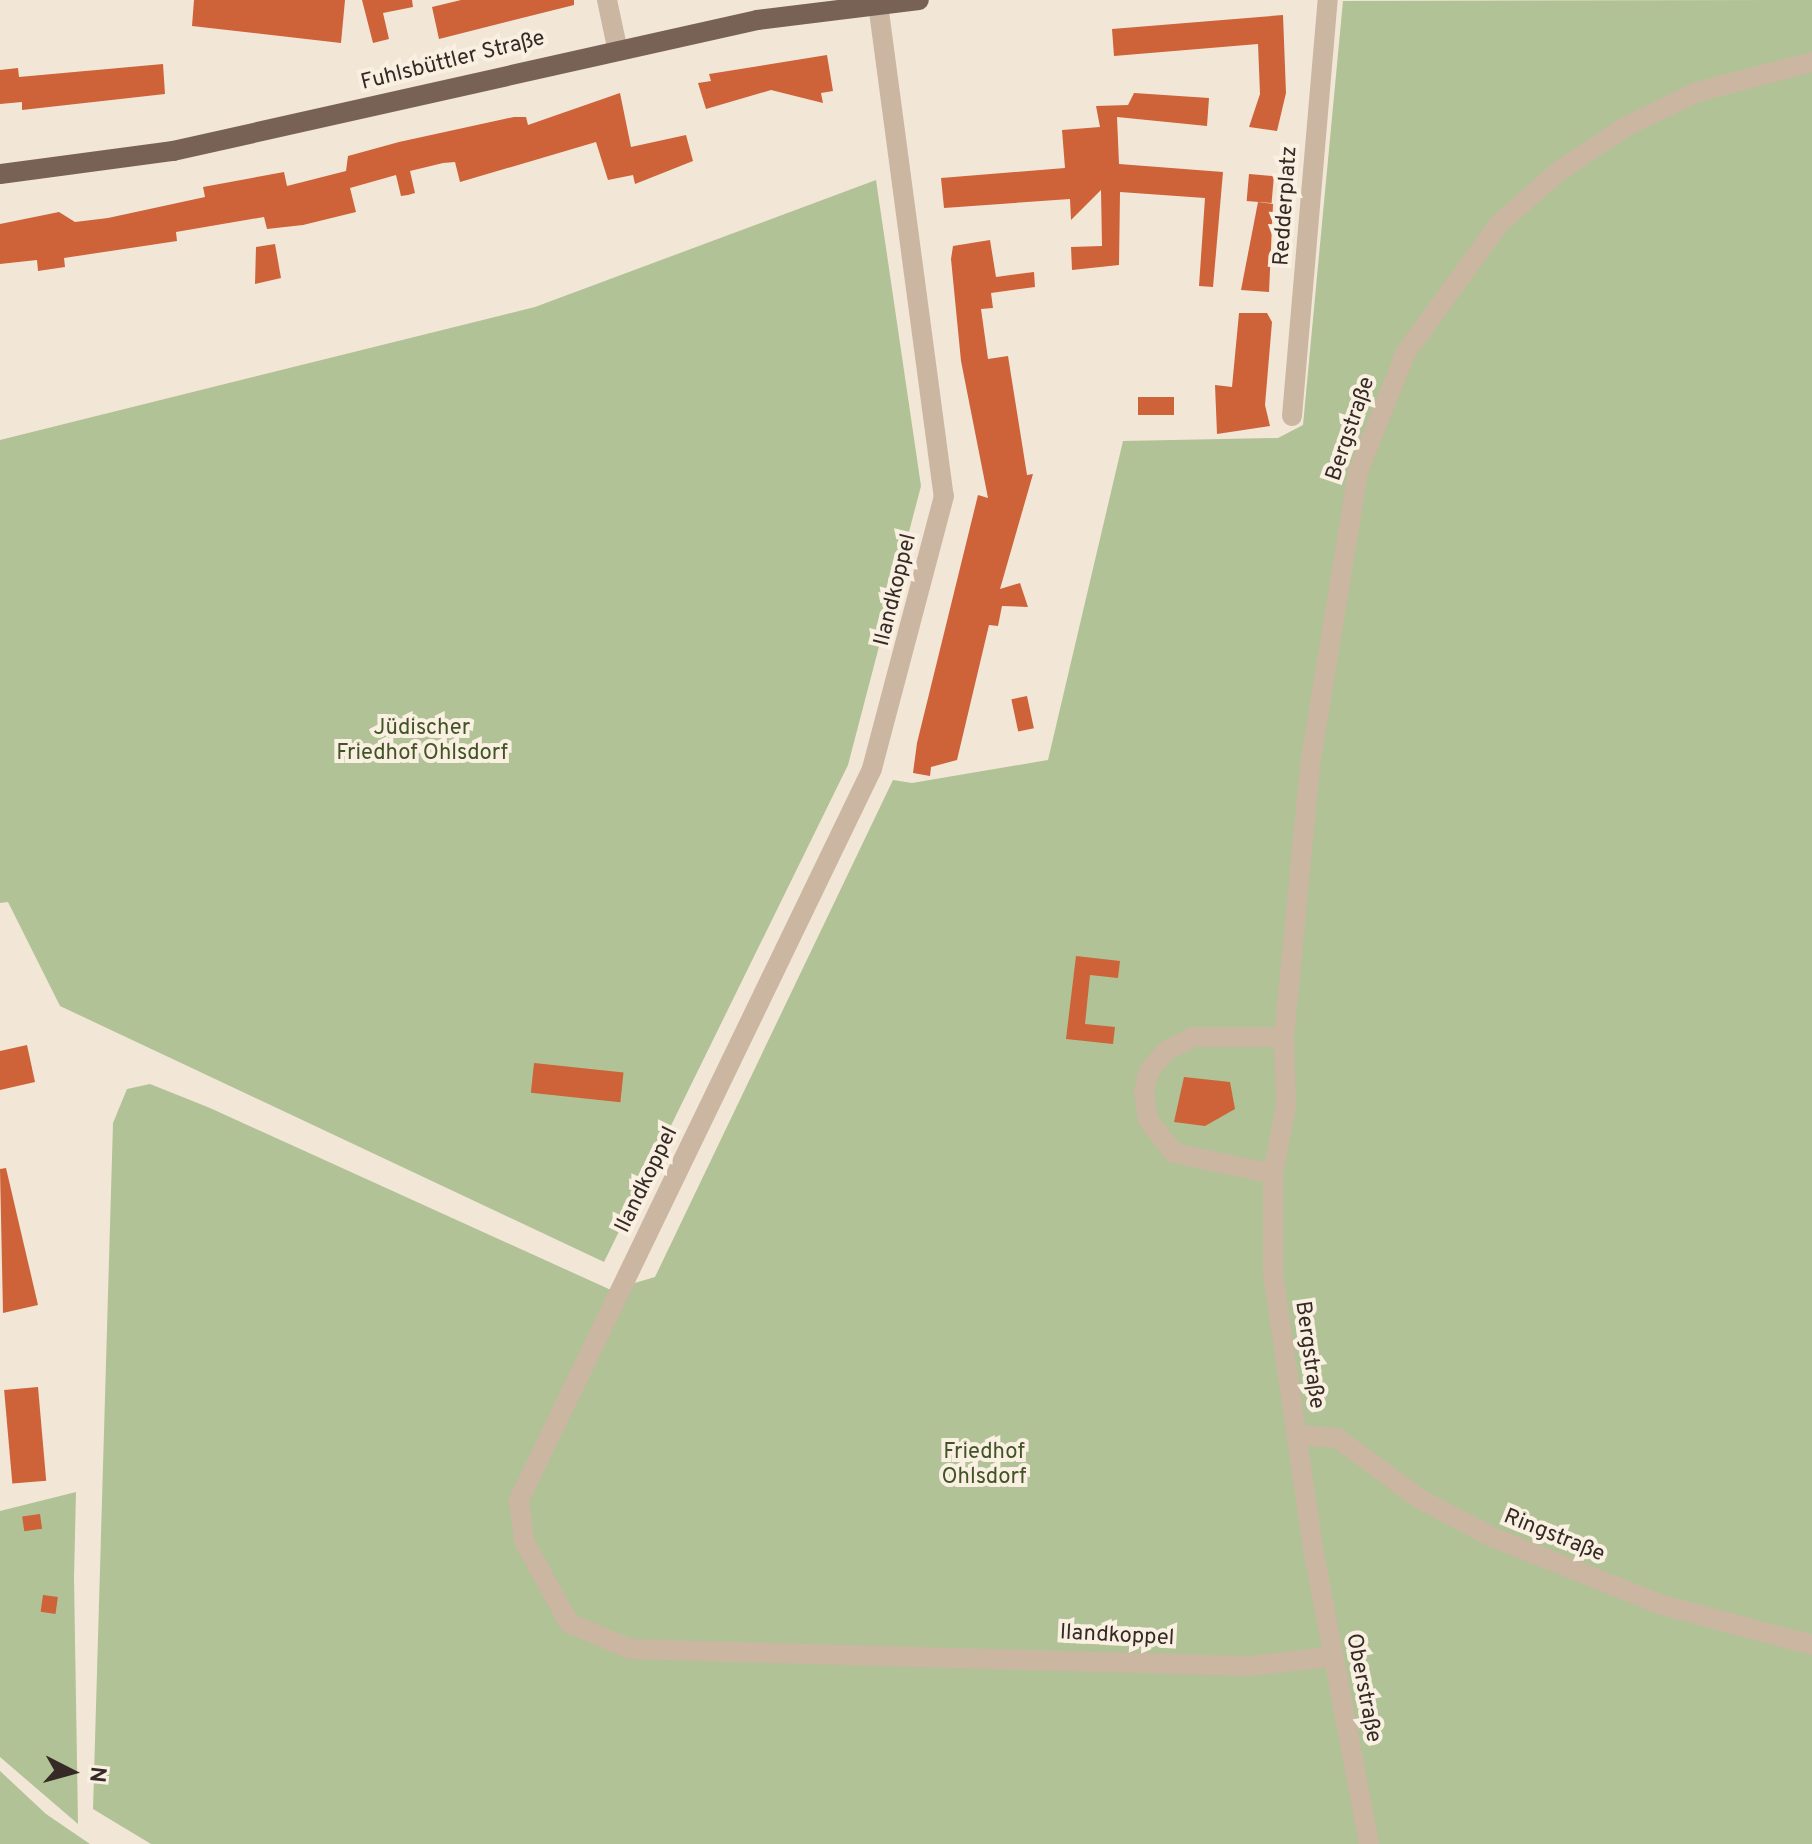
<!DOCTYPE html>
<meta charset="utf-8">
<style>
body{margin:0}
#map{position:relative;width:1812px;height:1844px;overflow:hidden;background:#f2e6d6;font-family:Overpass,sans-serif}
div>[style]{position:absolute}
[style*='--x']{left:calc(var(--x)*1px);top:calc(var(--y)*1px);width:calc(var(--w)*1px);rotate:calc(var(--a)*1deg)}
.green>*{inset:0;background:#b1c296}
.building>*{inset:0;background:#ce6239;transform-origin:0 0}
.minor>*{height:20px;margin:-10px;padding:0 10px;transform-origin:10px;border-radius:10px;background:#cbb6a2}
.major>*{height:20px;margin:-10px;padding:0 10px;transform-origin:10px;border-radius:10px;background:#786255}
span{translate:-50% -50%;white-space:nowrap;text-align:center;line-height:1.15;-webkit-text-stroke:8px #faf0e2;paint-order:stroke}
.street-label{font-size:22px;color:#352a25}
.park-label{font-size:22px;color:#425427}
.north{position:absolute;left:32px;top:1732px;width:80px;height:80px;-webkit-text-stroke:6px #faf0e2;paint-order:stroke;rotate:96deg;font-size:22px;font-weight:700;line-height:32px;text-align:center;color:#352a25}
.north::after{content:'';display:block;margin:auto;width:28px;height:36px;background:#352a25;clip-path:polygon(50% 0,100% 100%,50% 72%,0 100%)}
</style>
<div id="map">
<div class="green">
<div style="clip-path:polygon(1812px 0,1812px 1844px,151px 1844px,93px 1809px,113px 1123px,127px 1089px,150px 1084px,210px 1108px,611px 1290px,655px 1277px,893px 780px,912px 783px,1048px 760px,1123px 441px,1278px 438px,1303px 425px,1343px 1px)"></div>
<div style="clip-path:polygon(876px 180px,921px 486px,848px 765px,604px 1262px,60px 1006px,8px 902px,0 903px,0 440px,535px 307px)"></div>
<div style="clip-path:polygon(76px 1492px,74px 1578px,78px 1824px,0 1757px,0 1511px)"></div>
<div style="clip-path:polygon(0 1771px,46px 1814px,90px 1844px,0 1844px)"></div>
</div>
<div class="building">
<div style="clip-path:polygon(194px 0,345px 0,341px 43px,192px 26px)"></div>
<div style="clip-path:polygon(362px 0,412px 0,413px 7px,383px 13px,389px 39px,373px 43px)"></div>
<div style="clip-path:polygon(461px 0,574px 0,574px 5px,439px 39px,432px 7px)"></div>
<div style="clip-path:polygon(1283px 15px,1286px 93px,1277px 131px,1249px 127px,1260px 94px,1258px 44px,1114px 56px,1112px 29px)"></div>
<div style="clip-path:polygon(827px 55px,833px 91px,821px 93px,823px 103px,771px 90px,706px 109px,698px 83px,711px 81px,709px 74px)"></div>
<div style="clip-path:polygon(163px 64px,165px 94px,22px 110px,22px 102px,0 104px,0 70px,18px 68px,19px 77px)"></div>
<div style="clip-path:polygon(620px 93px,631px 147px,686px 135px,693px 161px,635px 184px,633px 175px,608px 180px,596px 142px,460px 182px,455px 162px,443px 163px,410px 171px,415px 193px,408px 195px,401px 196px,396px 175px,350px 188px,356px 212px,303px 225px,267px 229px,264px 217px,176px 232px,177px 241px,64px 258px,65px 267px,38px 271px,37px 260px,0 264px,0 224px,59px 212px,75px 222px,108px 218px,205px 197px,203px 187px,284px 172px,287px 186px,346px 171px,348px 156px,399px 142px,514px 117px,526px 117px,528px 125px)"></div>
<div style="clip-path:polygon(1134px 93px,1209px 98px,1207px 126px,1117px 117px,1119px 164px,1223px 172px,1213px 287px,1199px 286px,1205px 198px,1120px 192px,1119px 265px,1072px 270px,1071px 247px,1102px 246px,1101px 190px,1071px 220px,1070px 199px,944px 208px,941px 178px,1065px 168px,1062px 130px,1100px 127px,1096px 106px,1128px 105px)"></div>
<div style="left:1249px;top:174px;width:25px;height:27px;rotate:5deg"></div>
<div style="clip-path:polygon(1258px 202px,1273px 204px,1269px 292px,1241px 290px)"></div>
<div style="clip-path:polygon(990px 240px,996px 277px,1034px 272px,1035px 287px,991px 293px,993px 308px,981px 309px,988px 359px,1008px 356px,1027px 475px,1033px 474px,1000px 589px,1020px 583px,1028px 607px,1002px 606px,998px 626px,989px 625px,957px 760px,931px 767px,930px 776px,913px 773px,917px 743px,978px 495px,988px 498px,961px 361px,951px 259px,953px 246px)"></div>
<div style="clip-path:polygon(275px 244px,281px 278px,255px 284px,256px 247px)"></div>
<div style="clip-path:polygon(1239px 313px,1267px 313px,1272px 322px,1265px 405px,1270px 426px,1217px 434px,1215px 385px,1232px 387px)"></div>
<div style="left:1174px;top:397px;width:18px;height:36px;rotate:90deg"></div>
<div style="left:1027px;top:696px;width:33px;height:16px;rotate:78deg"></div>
<div style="clip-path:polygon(1076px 956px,1120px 961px,1118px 978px,1090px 975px,1085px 1024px,1115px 1027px,1113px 1044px,1066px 1039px)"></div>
<div style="clip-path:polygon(27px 1045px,35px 1082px,0 1090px,0 1051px)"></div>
<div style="left:534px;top:1063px;width:90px;height:30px;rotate:6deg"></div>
<div style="clip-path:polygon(1184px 1077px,1230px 1082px,1235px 1109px,1205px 1126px,1174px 1122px)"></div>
<div style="clip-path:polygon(6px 1168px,38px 1305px,3px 1313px,0 1169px)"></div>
<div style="left:38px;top:1387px;width:94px;height:34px;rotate:85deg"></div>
<div style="left:40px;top:1514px;width:15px;height:18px;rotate:82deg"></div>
<div style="left:43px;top:1595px;width:15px;height:17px;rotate:8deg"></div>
</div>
<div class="minor">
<div style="--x:607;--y:0;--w:48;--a:78"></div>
<div style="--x:878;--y:4;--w:496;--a:82.4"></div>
<div style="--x:944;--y:496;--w:282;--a:104.8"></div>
<div style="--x:872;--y:769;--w:812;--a:115.78"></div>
<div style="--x:519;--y:1500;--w:41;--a:83"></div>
<div style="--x:524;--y:1541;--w:94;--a:61.2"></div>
<div style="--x:569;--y:1623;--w:66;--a:23.1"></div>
<div style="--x:630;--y:1649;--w:618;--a:1.58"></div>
<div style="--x:1248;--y:1666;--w:83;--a:-6.2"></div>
<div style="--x:1292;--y:416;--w:418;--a:-85.1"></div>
<div style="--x:1273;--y:1174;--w:101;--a:-168"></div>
<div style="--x:1174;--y:1153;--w:42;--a:-128.2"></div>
<div style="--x:1148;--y:1120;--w:28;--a:-98"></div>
<div style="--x:1144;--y:1092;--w:22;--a:-77"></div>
<div style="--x:1149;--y:1071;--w:26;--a:-50"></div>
<div style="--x:1166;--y:1051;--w:30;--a:-27"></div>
<div style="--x:1193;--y:1037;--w:91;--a:0"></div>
<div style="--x:1297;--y:1435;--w:40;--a:4.3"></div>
<div style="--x:1337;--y:1438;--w:103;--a:36.3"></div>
<div style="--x:1420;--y:1499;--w:81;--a:27.8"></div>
<div style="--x:1492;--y:1537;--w:183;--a:21.8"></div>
<div style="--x:1662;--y:1605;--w:155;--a:14.9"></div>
<div style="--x:1369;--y:1844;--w:308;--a:-100.7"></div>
<div style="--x:1312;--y:1541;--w:271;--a:-98.3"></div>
<div style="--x:1273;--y:1273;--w:99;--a:-90"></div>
<div style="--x:1273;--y:1174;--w:69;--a:-79.2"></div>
<div style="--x:1286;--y:1106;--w:69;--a:-91.7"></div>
<div style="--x:1284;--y:1037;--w:273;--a:-84.5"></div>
<div style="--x:1310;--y:765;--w:297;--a:-80.7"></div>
<div style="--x:1358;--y:472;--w:129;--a:-68.2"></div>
<div style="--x:1406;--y:352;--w:158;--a:-54"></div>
<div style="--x:1499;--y:224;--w:80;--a:-41.5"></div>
<div style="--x:1559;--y:171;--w:79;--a:-33.7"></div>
<div style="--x:1625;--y:127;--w:80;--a:-25.9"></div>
<div style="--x:1697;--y:92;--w:119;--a:-14.6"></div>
</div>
<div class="major">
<div style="--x:0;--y:174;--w:175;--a:-7.6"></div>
<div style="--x:173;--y:151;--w:599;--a:-12.64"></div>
<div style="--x:757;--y:20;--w:163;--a:-7"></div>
</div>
<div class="street-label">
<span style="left:453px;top:61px;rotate:-14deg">Fuhlsbüttler Straße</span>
<span style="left:1286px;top:206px;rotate:-86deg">Redderplatz</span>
<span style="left:1351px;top:429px;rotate:-71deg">Bergstraße</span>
<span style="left:896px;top:590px;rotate:-76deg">Ilandkoppel</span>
<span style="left:647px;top:1180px;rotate:-64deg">Ilandkoppel</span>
<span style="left:1309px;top:1355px;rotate:82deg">Bergstraße</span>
<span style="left:1554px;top:1536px;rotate:22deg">Ringstraße</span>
<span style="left:1117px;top:1636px;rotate:3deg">Ilandkoppel</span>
<span style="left:1363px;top:1688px;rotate:79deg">Oberstraße</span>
</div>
<div class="park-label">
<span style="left:422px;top:741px">Jüdischer<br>Friedhof Ohlsdorf</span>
<span style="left:984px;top:1465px">Friedhof<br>Ohlsdorf</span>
</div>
<div class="north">N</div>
</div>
